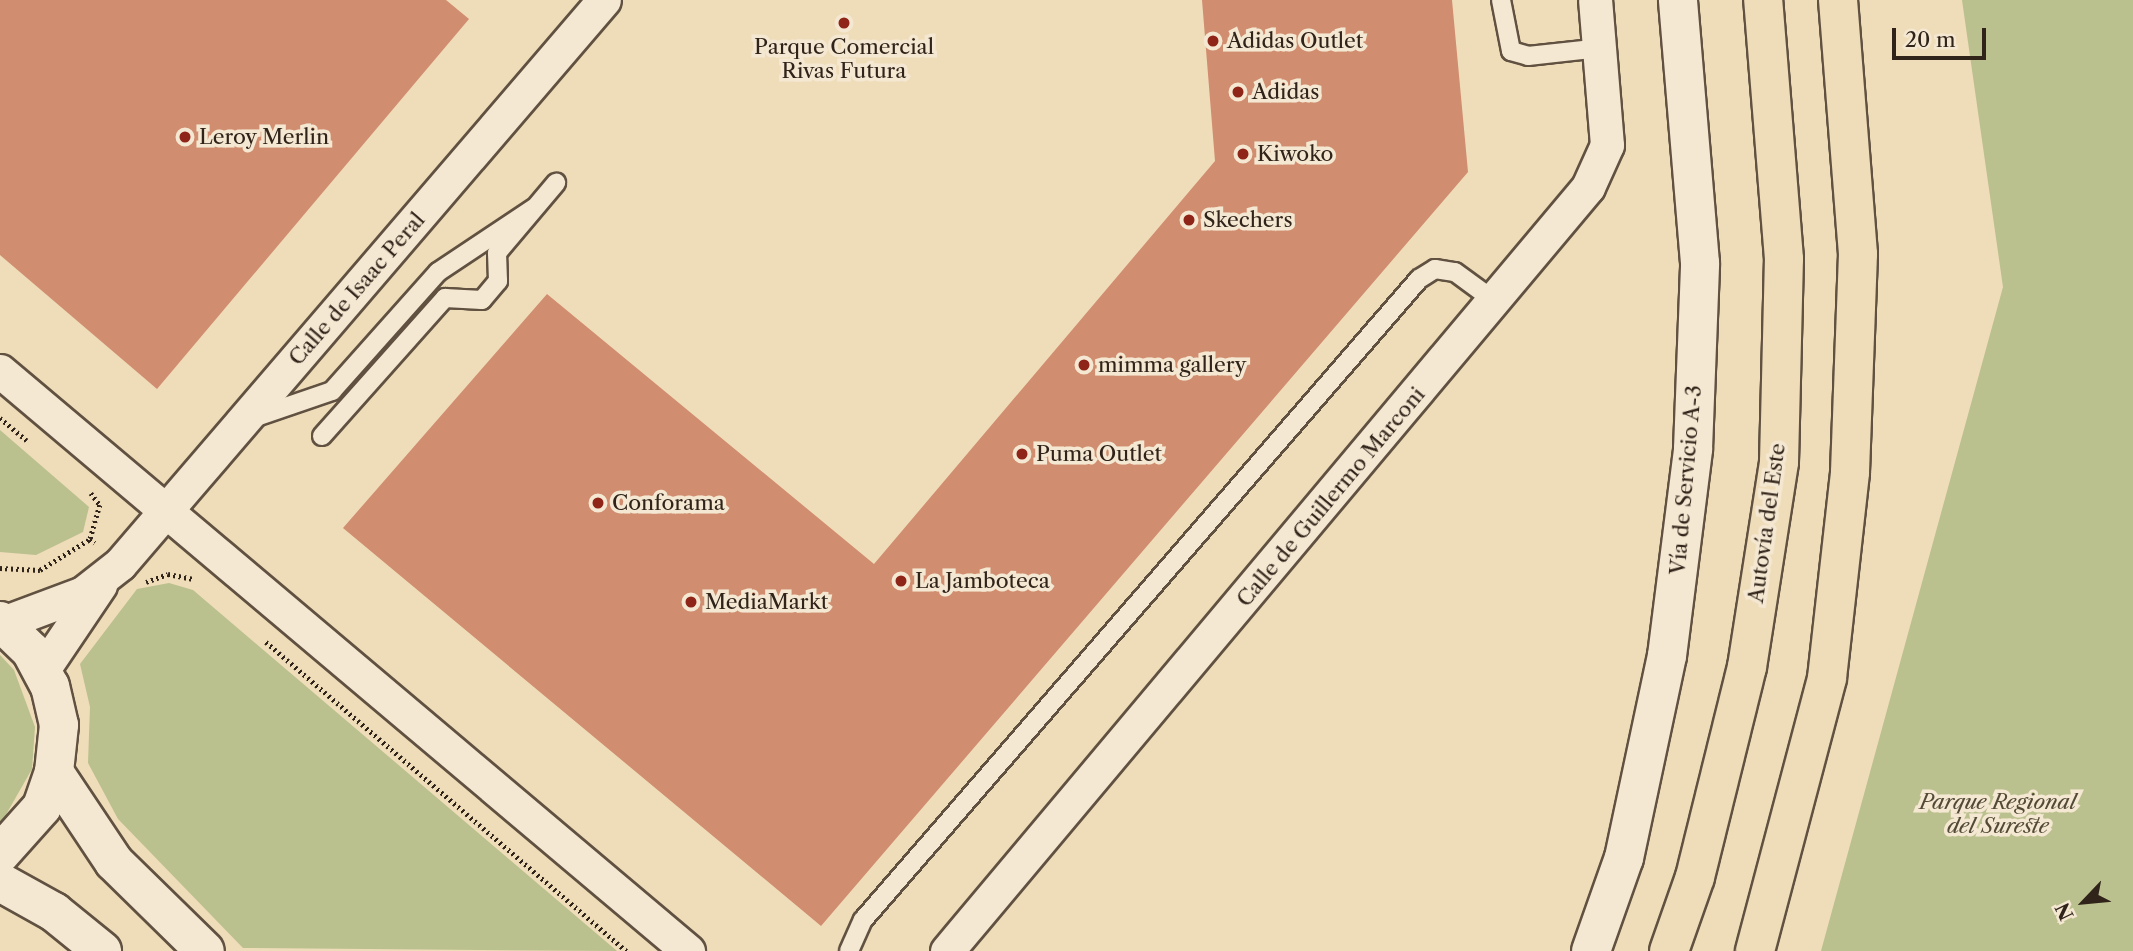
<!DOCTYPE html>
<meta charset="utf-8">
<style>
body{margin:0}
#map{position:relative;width:2133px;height:951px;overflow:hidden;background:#efdcb9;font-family:"Libre Caslon Text",serif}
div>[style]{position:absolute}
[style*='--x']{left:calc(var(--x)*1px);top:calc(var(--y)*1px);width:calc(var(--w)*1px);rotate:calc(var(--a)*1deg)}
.green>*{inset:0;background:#bac08e}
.building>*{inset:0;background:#d08d6f}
.path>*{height:4.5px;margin-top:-2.25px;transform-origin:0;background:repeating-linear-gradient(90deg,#302319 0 2px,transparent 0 5.5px)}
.roads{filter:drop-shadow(2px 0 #605141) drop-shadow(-2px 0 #605141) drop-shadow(0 2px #605141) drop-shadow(0 -2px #605141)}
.lane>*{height:18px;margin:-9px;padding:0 9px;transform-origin:9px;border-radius:9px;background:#f5e8d2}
.street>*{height:33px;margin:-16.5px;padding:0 16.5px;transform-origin:16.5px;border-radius:16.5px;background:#f5e8d2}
.secondary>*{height:38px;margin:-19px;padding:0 19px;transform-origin:19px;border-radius:19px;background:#f5e8d2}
.highway>*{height:38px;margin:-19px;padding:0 19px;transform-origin:19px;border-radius:19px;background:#efdcb9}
.dots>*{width:19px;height:19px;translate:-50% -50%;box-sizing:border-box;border:4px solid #f5e8d2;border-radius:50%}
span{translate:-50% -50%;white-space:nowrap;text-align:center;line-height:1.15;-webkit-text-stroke:7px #f5e8d2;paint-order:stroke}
.poi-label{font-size:21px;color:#302319}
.left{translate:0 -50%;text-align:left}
.street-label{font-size:21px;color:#302319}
.park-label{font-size:21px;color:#524a36;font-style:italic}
.north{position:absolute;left:2049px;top:867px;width:70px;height:70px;-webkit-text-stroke:5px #f5e8d2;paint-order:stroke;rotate:244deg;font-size:19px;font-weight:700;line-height:28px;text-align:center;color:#302319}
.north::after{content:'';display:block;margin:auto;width:24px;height:32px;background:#302319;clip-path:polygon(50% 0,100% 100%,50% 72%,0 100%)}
.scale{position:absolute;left:1892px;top:28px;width:94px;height:32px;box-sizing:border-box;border:4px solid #302319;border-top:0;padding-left:9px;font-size:21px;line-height:24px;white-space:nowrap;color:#302319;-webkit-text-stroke:5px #f5e8d2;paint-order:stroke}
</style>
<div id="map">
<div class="green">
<div style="clip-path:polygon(1962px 0,2133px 0,2133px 951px,1821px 951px,2003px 287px)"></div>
<div style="clip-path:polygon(0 430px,89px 507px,83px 532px,36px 555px,0 552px)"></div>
<div style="clip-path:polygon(169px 583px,193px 590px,617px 951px,243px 948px,118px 819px,88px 763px,90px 707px,80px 664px,137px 589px)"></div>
<div style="clip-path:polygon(0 655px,14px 670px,35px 727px,32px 769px,0 825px)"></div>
</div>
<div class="building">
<div style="clip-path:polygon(0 0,446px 0,469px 19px,157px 389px,0 255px)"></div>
<div style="clip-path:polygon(1202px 0,1452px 0,1468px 172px,821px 926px,343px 528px,547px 294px,874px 564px,1215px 161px)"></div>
</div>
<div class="path">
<div style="--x:0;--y:418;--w:35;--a:40"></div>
<div style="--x:91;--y:493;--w:15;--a:53"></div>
<div style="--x:100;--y:505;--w:35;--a:106"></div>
<div style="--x:90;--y:539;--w:6;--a:39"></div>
<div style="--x:0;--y:568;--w:40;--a:2.9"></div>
<div style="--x:40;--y:570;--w:59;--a:-31.8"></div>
<div style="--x:146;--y:582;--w:23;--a:-20"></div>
<div style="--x:168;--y:574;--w:26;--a:11"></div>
<div style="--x:266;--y:642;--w:475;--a:40.6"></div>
</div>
<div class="roads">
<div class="lane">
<div style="--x:1501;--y:0;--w:52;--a:78.9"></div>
<div style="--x:1511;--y:51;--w:18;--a:16"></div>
<div style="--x:1528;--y:56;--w:72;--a:-6.3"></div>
<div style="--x:250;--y:419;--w:87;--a:-18.9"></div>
<div style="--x:332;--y:391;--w:159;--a:-48.3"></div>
<div style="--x:438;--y:272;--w:115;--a:-33.7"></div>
<div style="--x:322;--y:436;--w:185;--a:-48.3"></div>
<div style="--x:445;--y:298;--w:37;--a:3"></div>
<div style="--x:482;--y:300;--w:25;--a:-50"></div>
<div style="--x:498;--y:281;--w:28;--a:-92"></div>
<div style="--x:497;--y:253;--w:92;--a:-49.9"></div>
<div style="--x:849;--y:951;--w:34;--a:-66"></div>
<div style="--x:863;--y:920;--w:849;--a:-49.06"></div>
<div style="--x:1419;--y:279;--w:19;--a:-32"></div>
<div style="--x:1435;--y:269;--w:20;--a:9"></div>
<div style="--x:1455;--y:272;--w:51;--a:36.2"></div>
</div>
<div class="street">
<div style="--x:0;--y:371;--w:900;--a:40.13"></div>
<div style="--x:3;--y:623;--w:85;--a:-20.6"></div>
<div style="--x:83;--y:593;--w:47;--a:-38.1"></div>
<div style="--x:120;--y:564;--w:743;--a:-49.37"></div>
<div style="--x:42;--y:671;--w:104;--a:-56"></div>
<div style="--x:947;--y:951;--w:997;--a:-50"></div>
<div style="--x:1588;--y:187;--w:46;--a:-65.7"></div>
<div style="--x:1607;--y:145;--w:145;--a:-94.7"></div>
</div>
<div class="secondary">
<div style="--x:0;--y:621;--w:43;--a:44.1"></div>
<div style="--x:31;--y:651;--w:40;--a:62"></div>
<div style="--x:50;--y:686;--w:40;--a:77"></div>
<div style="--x:59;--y:725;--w:47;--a:96.1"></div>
<div style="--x:54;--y:772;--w:37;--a:109"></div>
<div style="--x:42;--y:807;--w:63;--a:131.8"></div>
<div style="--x:54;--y:772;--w:108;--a:56.3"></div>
<div style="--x:114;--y:862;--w:127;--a:44.4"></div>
<div style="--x:0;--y:882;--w:62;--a:29.1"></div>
<div style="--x:54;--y:912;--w:62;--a:39.1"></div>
<div style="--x:1591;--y:951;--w:99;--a:-70.5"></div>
<div style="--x:1624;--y:858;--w:207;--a:-78"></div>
<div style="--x:1667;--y:656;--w:209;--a:-82.8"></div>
<div style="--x:1693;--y:449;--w:186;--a:-87.8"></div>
<div style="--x:1700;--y:263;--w:264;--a:-94.8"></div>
</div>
<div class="highway">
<div style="--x:1669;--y:951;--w:78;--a:-70.6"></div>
<div style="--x:1695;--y:877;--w:216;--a:-76.1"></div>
<div style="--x:1747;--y:667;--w:207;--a:-81.1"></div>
<div style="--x:1779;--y:462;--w:203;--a:-88.6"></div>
<div style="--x:1784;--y:259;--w:260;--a:-94.6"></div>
<div style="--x:1755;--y:951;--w:282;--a:-75.2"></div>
<div style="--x:1827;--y:678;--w:207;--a:-83.6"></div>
<div style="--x:1850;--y:472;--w:218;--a:-87.9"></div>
<div style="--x:1858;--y:254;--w:255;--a:-94.5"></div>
</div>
</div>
<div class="dots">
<div style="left:844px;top:23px;background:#8f2418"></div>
<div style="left:1213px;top:41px;background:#8f2418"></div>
<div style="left:1238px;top:92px;background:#8f2418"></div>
<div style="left:185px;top:137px;background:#8f2418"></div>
<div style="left:1243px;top:154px;background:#8f2418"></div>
<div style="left:1189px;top:220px;background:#8f2418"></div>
<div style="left:1084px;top:365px;background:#8f2418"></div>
<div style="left:1022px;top:454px;background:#8f2418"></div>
<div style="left:598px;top:503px;background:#8f2418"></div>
<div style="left:901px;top:581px;background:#8f2418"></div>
<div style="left:691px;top:602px;background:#8f2418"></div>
</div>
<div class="poi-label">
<span class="left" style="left:1227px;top:41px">Adidas Outlet</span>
<span style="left:844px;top:59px">Parque Comercial<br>Rivas Futura</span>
<span class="left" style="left:1252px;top:92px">Adidas</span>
<span class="left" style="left:199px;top:137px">Leroy Merlin</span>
<span class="left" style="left:1257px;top:154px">Kiwoko</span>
<span class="left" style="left:1203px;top:220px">Skechers</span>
<span class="left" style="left:1098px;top:365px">mimma gallery</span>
<span class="left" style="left:1036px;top:454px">Puma Outlet</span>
<span class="left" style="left:612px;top:503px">Conforama</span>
<span class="left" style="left:915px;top:581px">La Jamboteca</span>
<span class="left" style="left:705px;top:602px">MediaMarkt</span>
</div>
<div class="street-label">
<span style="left:357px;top:289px;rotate:-49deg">Calle de Isaac Peral</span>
<span style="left:1686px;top:480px;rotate:-85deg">Vía de Servicio A-3</span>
<span style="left:1331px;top:497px;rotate:-50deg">Calle de Guillermo Marconi</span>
<span style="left:1767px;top:523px;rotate:-82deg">Autovía del Este</span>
</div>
<div class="park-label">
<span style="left:1998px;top:814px">Parque Regional<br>del Sureste</span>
</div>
<div class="north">N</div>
<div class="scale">20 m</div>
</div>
